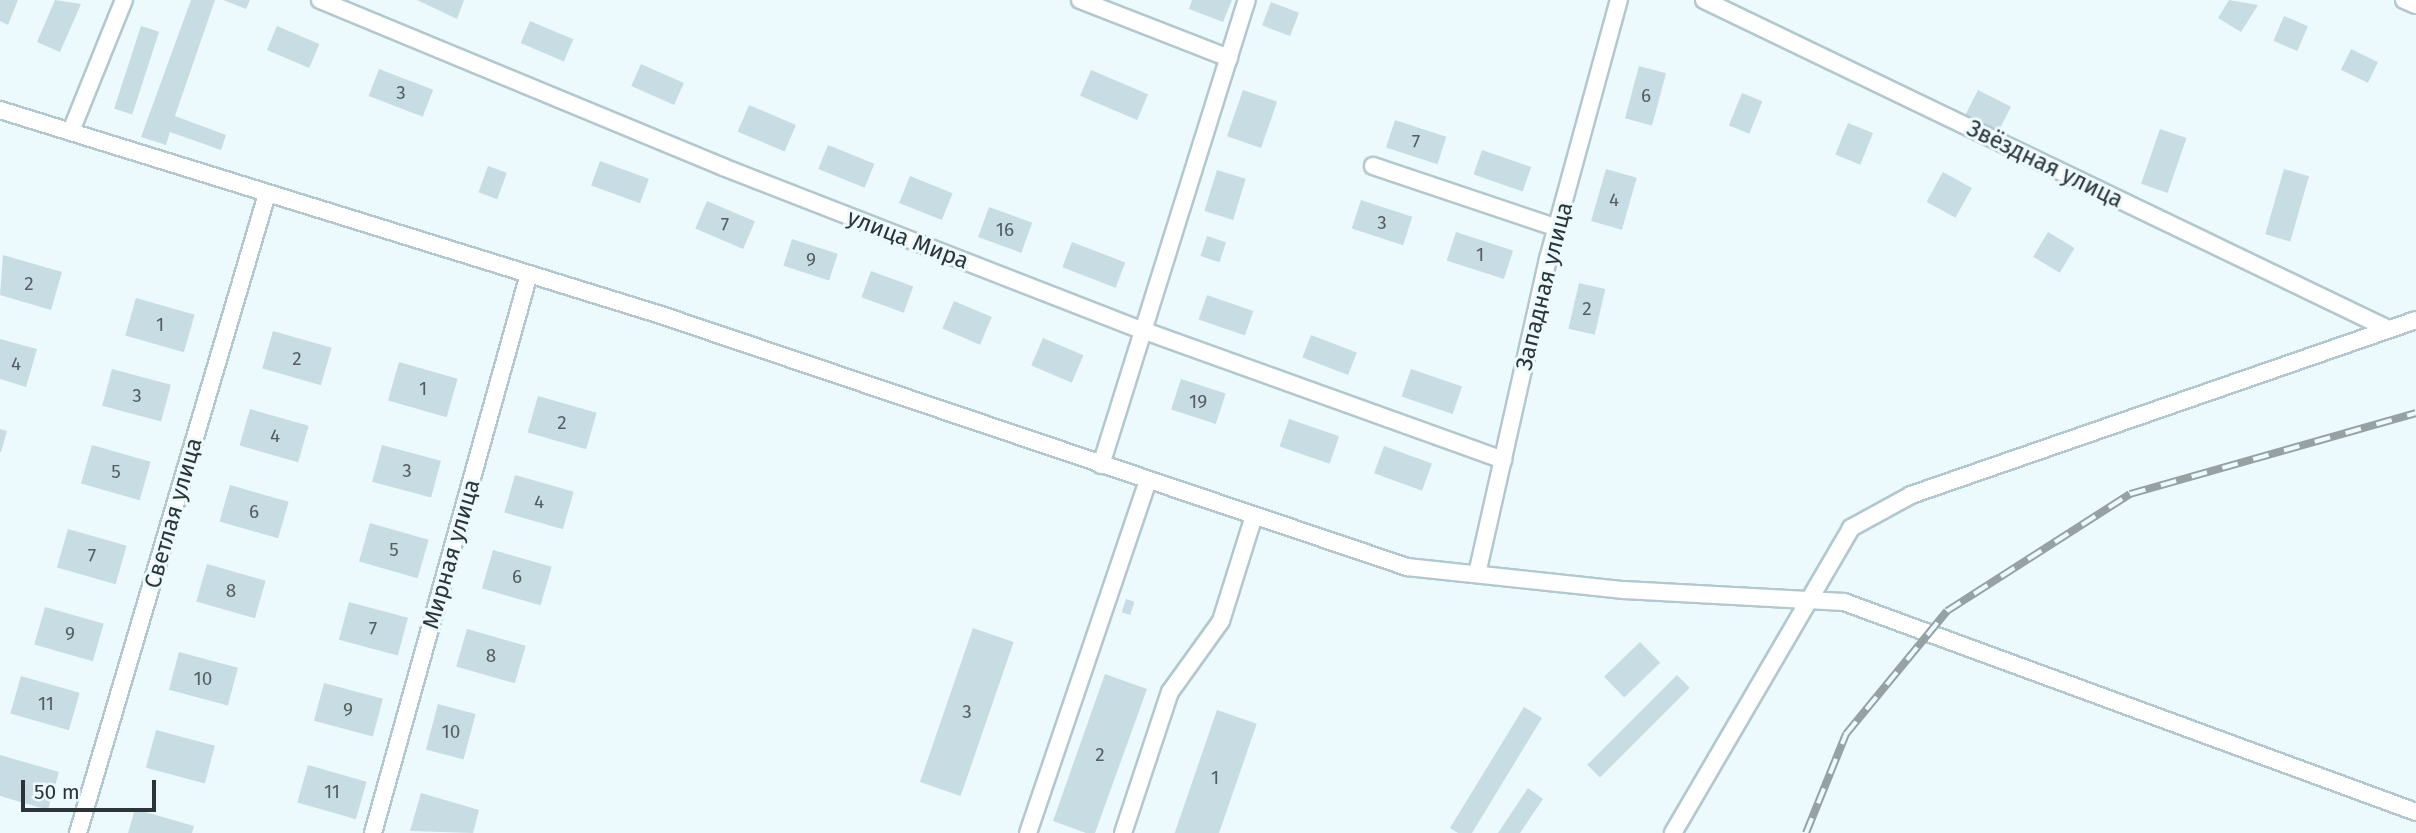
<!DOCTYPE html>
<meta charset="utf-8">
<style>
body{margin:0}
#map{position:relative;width:2416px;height:833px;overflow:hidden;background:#ecfafd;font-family:"Fira Sans",sans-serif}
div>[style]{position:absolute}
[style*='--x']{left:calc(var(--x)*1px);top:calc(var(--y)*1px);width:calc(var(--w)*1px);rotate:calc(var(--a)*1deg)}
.building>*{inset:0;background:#c7dde3;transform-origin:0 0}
.roads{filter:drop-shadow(2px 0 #b2c8ce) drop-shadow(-2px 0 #b2c8ce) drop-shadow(0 2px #b2c8ce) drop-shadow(0 -2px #b2c8ce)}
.minor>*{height:16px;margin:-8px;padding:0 8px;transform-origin:8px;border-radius:8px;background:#fff}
.rail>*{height:8px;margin-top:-4px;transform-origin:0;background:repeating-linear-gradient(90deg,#ecfafd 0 16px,#96a1a4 0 32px);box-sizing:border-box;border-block:2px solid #96a1a4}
span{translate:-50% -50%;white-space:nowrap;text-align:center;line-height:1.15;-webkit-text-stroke:6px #ecfafd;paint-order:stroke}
.number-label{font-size:19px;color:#535e62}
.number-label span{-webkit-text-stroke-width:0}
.street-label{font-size:23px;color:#2c3437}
.scale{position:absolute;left:21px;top:780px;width:135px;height:32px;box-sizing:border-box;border:4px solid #2c3437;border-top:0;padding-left:9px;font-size:21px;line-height:24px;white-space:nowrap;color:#2c3437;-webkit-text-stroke:5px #ecfafd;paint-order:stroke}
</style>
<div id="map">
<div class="building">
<div style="clip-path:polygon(0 0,18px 0,8px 25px,0 21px)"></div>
<div style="clip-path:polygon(55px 0,81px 4px,60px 52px,37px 42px)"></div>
<div style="clip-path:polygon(191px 0,215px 0,175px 116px,226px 135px,221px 150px,170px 132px,166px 145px,141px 137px)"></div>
<div style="clip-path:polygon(223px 0,250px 0,246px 9px)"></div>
<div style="clip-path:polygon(417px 0,464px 0,457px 19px)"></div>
<div style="clip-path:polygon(1192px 0,1232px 0,1223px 22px,1189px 9px)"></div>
<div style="clip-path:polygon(2229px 0,2258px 5px,2241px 32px,2218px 18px)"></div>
<div style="left:1271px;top:2px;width:30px;height:25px;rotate:21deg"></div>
<div style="left:2284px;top:16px;width:26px;height:27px;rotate:23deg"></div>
<div style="left:530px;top:21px;width:47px;height:24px;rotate:23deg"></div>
<div style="left:141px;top:26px;width:19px;height:87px;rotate:18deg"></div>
<div style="left:277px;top:26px;width:46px;height:26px;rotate:23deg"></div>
<div style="left:2351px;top:49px;width:30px;height:23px;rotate:26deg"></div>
<div style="left:641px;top:64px;width:47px;height:24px;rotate:24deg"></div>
<div style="left:1639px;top:66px;width:28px;height:54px;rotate:15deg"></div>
<div style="left:379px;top:69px;width:58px;height:29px;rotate:21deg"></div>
<div style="left:1091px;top:70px;width:62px;height:28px;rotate:23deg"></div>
<div style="left:1243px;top:90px;width:36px;height:49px;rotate:19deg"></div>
<div style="left:1978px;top:90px;width:37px;height:30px;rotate:27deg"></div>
<div style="left:1742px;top:93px;width:22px;height:35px;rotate:22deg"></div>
<div style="left:749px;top:105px;width:51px;height:29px;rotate:23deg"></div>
<div style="left:1395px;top:120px;width:54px;height:29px;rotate:18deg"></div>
<div style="left:1848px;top:123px;width:27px;height:34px;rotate:22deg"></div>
<div style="left:2160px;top:129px;width:28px;height:58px;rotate:19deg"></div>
<div style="left:828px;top:145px;width:50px;height:26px;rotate:22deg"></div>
<div style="left:1482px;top:150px;width:52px;height:26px;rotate:19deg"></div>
<div style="left:600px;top:161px;width:52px;height:26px;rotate:20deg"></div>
<div style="left:488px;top:166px;width:20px;height:28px;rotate:20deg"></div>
<div style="left:1606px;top:169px;width:32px;height:54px;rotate:16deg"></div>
<div style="left:2284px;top:169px;width:26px;height:68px;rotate:16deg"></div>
<div style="left:1217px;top:170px;width:30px;height:43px;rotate:17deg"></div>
<div style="left:1943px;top:172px;width:33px;height:34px;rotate:29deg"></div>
<div style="left:910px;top:176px;width:46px;height:29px;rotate:22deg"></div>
<div style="left:1361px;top:200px;width:54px;height:30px;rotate:18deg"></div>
<div style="left:707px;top:201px;width:52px;height:30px;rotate:23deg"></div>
<div style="left:989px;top:207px;width:46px;height:32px;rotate:20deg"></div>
<div style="left:1456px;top:232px;width:60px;height:30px;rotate:18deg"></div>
<div style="left:2048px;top:232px;width:31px;height:29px;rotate:31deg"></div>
<div style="left:1207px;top:236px;width:20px;height:21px;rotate:18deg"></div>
<div style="left:792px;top:239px;width:48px;height:28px;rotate:18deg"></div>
<div style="left:1072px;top:242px;width:57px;height:27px;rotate:21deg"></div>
<div style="clip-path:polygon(3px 255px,62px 272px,51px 310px,0 295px)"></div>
<div style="left:871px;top:271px;width:45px;height:28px;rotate:20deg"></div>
<div style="left:1579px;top:283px;width:27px;height:47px;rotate:13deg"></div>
<div style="left:1207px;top:295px;width:49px;height:26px;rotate:19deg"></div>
<div style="left:136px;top:298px;width:61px;height:39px;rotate:16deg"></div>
<div style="left:954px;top:301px;width:41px;height:30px;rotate:23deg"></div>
<div style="left:273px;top:331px;width:61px;height:39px;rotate:16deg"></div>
<div style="left:1311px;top:335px;width:49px;height:24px;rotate:21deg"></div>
<div style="left:1043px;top:338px;width:44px;height:30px;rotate:23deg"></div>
<div style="clip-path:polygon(0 339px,37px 349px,26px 387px,0 379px)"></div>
<div style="left:399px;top:362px;width:61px;height:40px;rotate:16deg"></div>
<div style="left:112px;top:369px;width:61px;height:38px;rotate:15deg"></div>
<div style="left:1411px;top:369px;width:54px;height:29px;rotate:19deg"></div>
<div style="left:1181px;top:379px;width:47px;height:32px;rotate:18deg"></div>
<div style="left:538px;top:396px;width:61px;height:38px;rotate:16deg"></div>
<div style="left:250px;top:409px;width:61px;height:38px;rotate:16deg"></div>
<div style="left:1289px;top:419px;width:53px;height:29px;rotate:19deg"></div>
<div style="clip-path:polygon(0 429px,7px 431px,1px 452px,0 452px)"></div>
<div style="left:92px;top:445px;width:61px;height:40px;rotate:16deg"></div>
<div style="left:382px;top:445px;width:61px;height:38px;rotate:15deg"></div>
<div style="left:1384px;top:446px;width:51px;height:29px;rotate:20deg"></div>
<div style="left:515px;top:475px;width:61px;height:39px;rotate:16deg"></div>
<div style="left:230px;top:485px;width:61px;height:38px;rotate:16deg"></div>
<div style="left:370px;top:523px;width:61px;height:40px;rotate:16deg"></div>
<div style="left:68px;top:529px;width:61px;height:40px;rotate:16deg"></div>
<div style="left:493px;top:550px;width:61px;height:40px;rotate:16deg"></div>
<div style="left:207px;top:564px;width:61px;height:39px;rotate:16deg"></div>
<div style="left:1126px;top:599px;width:9px;height:14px;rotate:18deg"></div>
<div style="left:349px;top:602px;width:61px;height:39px;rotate:15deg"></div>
<div style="left:45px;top:607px;width:61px;height:39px;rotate:16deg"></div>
<div style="left:973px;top:628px;width:43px;height:163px;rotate:19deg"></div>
<div style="left:467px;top:629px;width:61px;height:39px;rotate:16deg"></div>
<div style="left:1640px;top:642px;width:29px;height:50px;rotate:46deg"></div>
<div style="left:179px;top:652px;width:61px;height:39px;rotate:15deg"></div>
<div style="clip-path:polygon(1105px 674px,1147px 689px,1095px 833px,1086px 833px,1053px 821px)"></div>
<div style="left:1677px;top:675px;width:18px;height:127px;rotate:45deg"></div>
<div style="left:21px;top:676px;width:61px;height:39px;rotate:16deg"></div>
<div style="left:324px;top:683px;width:61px;height:39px;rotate:15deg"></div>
<div style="left:438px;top:704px;width:39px;height:47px;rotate:15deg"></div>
<div style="clip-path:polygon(1524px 707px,1542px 718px,1472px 833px,1458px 833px,1450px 828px)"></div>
<div style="left:1217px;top:710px;width:42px;height:131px;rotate:19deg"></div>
<div style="left:156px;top:730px;width:61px;height:39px;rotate:15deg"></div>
<div style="clip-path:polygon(0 755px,59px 772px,48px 810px,0 796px)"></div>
<div style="left:308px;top:765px;width:61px;height:39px;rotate:16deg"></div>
<div style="clip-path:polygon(1528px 788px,1543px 799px,1520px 833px,1498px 833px)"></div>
<div style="clip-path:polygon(421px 793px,479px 810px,473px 833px,410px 831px)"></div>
<div style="clip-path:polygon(135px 809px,194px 826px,192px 833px,128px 833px)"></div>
</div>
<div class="roads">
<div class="minor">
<div style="--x:320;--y:0;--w:436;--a:22.5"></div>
<div style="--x:723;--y:167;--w:450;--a:21.3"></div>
<div style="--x:1142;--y:330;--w:384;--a:19.8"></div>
<div style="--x:1080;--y:0;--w:160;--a:21.3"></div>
<div style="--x:1704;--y:0;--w:757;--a:25.68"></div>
<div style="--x:2404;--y:0;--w:13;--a:23"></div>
<div style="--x:0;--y:110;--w:689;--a:17.23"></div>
<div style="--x:658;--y:314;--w:791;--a:18.66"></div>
<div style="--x:1407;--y:567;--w:218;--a:6.1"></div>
<div style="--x:1624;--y:590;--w:220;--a:3.1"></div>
<div style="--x:1844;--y:602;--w:609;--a:20.16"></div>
<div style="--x:71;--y:131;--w:141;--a:-68"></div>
<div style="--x:1373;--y:166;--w:194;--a:18.6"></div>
<div style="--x:1101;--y:465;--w:487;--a:-72.6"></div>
<div style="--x:1477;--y:574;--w:323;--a:-77.3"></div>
<div style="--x:1548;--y:259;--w:269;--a:-74.7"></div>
<div style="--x:78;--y:833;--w:666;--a:-73.52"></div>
<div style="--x:373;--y:833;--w:580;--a:-74.41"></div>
<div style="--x:1028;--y:833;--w:372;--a:-71.2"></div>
<div style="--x:1123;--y:833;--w:149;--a:-71.6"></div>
<div style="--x:1170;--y:692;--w:87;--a:-54.3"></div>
<div style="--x:1221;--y:621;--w:110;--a:-72.6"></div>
<div style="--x:1673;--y:833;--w:353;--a:-59.7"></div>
<div style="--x:1851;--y:528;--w:68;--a:-28.8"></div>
<div style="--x:1911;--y:495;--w:534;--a:-19.11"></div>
</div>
</div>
<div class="rail">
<div style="--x:1806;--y:833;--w:107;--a:-68"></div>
<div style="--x:1846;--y:734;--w:159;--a:-50.6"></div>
<div style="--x:1947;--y:611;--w:217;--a:-32.6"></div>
<div style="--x:2130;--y:494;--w:297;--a:-15.8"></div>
</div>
<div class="number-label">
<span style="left:401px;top:93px">3</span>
<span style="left:1646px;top:96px">6</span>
<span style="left:1416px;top:142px">7</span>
<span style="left:1614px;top:200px">4</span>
<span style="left:1382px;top:223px">3</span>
<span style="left:725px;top:225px">7</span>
<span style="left:1005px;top:230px">16</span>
<span style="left:1480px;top:255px">1</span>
<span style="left:811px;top:260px">9</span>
<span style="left:29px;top:284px">2</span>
<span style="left:1587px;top:309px">2</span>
<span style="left:160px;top:325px">1</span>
<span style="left:297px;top:359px">2</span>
<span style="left:16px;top:364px">4</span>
<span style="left:423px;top:389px">1</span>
<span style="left:137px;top:396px">3</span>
<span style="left:1198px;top:402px">19</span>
<span style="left:562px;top:423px">2</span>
<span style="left:275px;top:436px">4</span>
<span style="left:407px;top:471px">3</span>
<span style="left:116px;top:472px">5</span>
<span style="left:539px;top:502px">4</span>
<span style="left:254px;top:512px">6</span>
<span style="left:394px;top:550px">5</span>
<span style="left:92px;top:556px">7</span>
<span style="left:517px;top:577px">6</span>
<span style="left:231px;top:591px">8</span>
<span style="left:373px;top:629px">7</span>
<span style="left:70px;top:634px">9</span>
<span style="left:491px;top:656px">8</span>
<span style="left:203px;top:679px">10</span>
<span style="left:46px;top:704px">11</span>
<span style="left:348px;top:710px">9</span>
<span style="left:967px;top:712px">3</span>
<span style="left:451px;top:732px">10</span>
<span style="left:1100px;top:755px">2</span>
<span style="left:1215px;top:778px">1</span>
<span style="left:332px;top:792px">11</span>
</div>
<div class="street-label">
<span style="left:2045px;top:164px;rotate:26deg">Звёздная улица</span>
<span style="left:908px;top:239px;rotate:21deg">улица Мира</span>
<span style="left:1544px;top:286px;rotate:-76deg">Западная улица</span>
<span style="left:173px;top:513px;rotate:-74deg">Светлая улица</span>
<span style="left:451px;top:554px;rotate:-74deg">Мирная улица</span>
</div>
<div class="scale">50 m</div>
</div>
